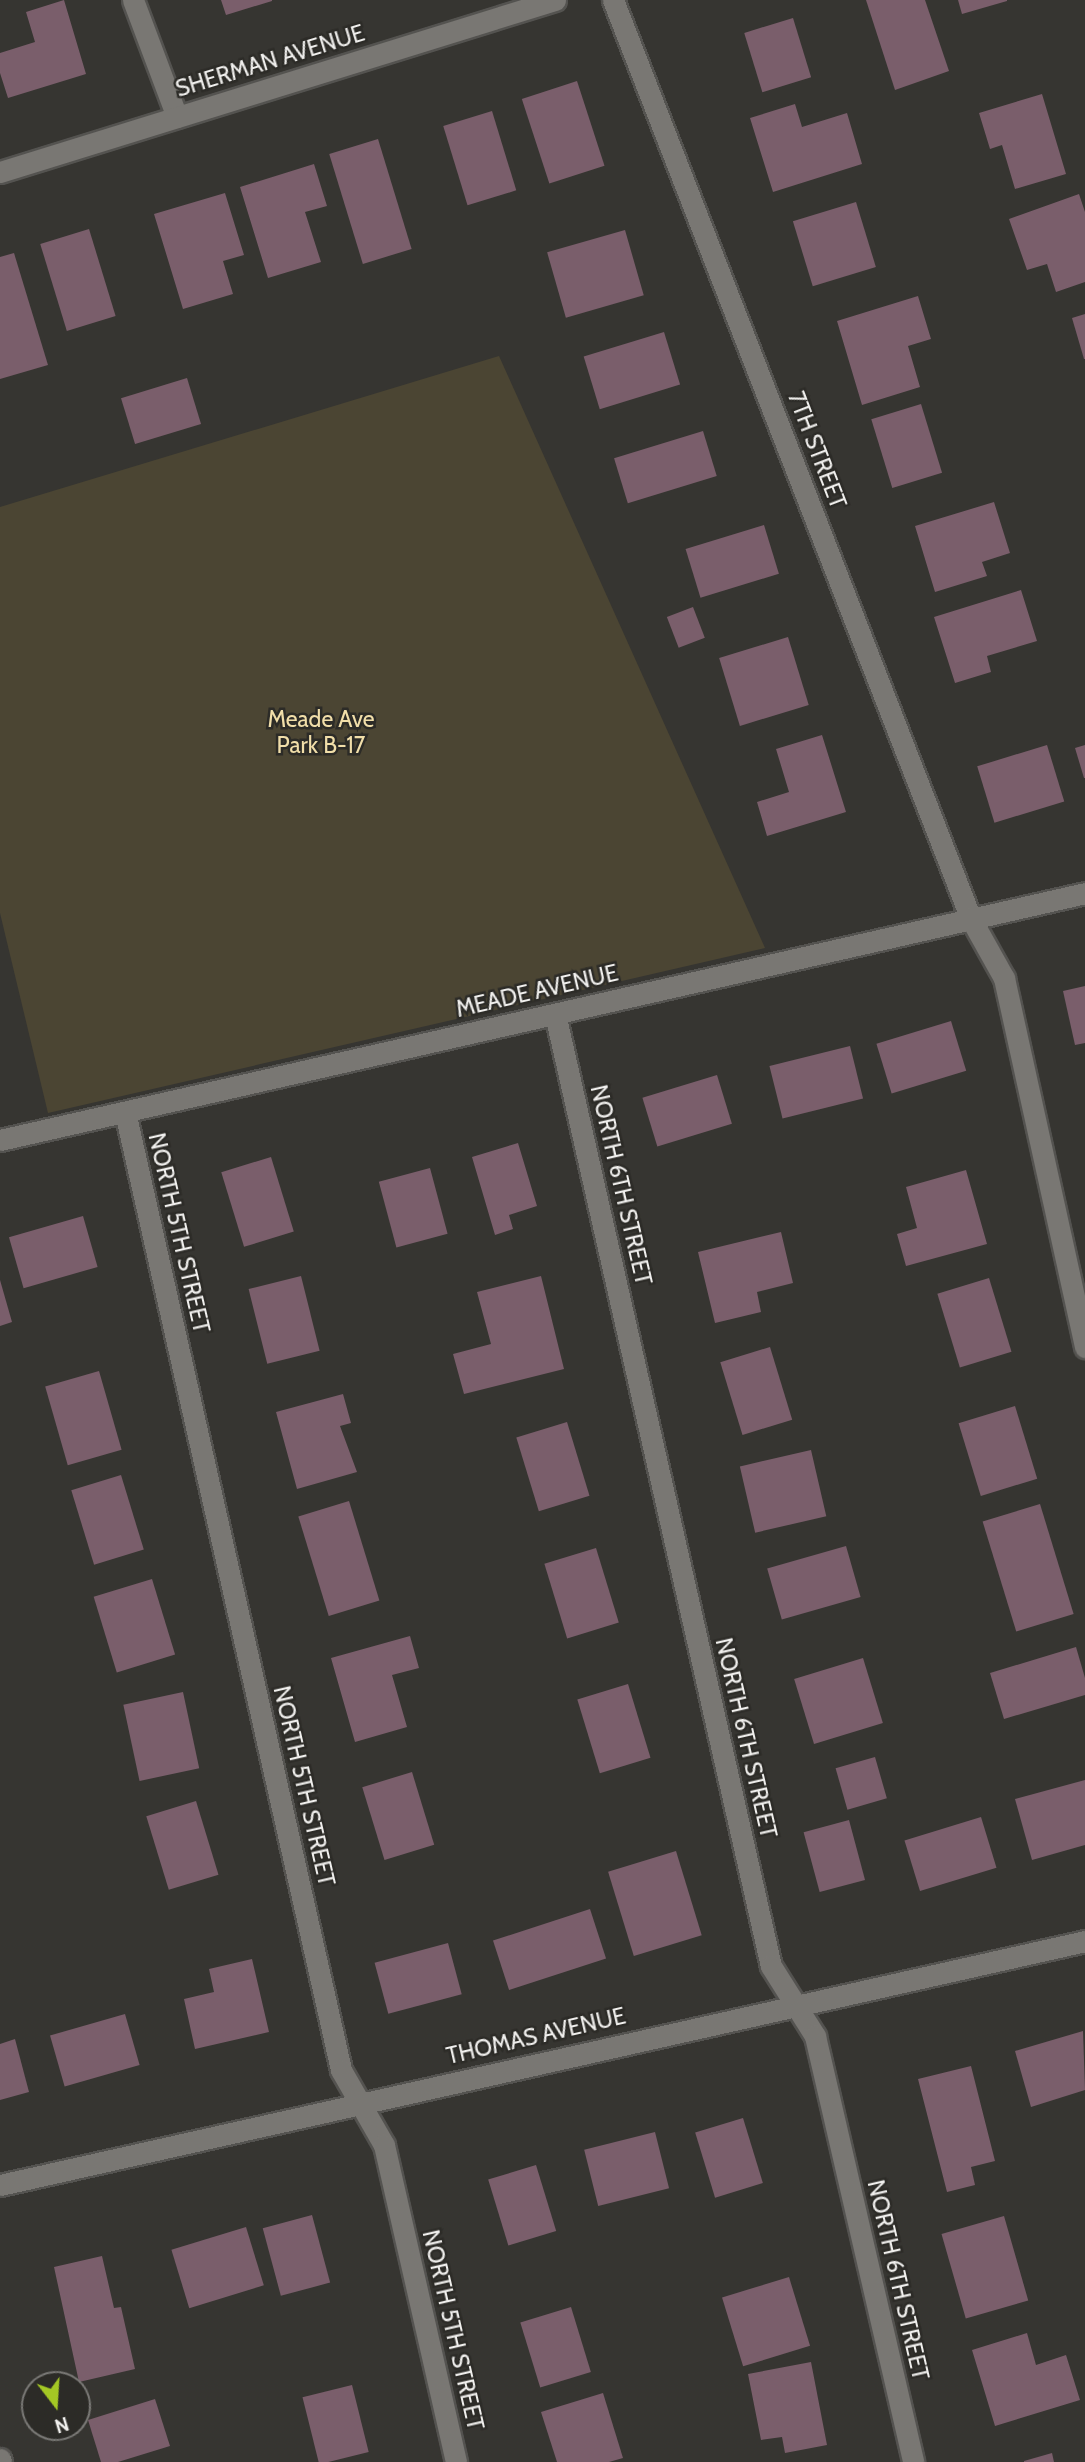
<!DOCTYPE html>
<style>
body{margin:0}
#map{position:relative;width:1085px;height:2462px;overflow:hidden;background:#363531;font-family:Cabin,sans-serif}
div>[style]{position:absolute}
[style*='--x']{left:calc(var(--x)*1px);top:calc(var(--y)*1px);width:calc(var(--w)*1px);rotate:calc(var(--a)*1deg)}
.green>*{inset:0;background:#4b4533}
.building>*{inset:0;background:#7a5e6b;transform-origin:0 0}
.roads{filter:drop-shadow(2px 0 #545350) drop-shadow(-2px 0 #545350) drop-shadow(0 2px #545350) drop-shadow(0 -2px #545350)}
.street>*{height:21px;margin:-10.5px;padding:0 10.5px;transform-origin:10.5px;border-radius:10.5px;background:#797773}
span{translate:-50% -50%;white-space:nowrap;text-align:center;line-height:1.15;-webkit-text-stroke:5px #2c2b27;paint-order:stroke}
.street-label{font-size:23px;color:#f0efed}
.park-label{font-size:23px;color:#f1dea9}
.north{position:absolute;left:21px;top:2371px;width:70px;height:70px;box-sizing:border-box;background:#2c2b27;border:2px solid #7a7976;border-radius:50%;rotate:163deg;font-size:19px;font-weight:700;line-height:28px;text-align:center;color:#f0efed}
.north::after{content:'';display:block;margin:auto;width:24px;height:32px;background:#a4c824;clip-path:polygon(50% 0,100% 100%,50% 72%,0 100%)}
</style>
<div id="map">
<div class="green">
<div style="clip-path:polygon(499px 356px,765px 948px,48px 1113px,0 913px,0 507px)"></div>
</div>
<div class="building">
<div style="clip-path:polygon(64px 0,86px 74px,8px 98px,0 73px,0 53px,35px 42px,26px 12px)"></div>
<div style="clip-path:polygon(221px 0,272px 0,272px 1px,226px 15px)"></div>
<div style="clip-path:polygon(866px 0,925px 0,949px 71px,895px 90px)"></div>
<div style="clip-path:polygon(958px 0,1007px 0,1007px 1px,962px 14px)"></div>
<div style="left:793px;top:18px;width:62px;height:51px;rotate:73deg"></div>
<div style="left:577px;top:81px;width:89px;height:58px;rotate:72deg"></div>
<div style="clip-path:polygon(1042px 94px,1066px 174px,1015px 189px,1002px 145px,990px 149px,979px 113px)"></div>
<div style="clip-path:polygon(795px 104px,802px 127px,847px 113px,862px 164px,773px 192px,750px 118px)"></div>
<div style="left:492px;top:111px;width:83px;height:51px;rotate:73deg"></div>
<div style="left:378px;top:139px;width:115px;height:51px;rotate:73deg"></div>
<div style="clip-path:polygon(314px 164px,327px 206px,305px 212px,321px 262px,268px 278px,240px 187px)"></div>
<div style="clip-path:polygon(225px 193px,244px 255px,223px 261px,233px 294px,183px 309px,154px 214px)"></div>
<div style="clip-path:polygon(1079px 194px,1085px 212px,1085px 282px,1056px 292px,1047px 264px,1027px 270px,1009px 219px)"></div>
<div style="left:856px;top:202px;width:68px;height:66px;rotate:73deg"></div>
<div style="left:89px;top:229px;width:91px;height:51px;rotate:73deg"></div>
<div style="left:625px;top:230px;width:68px;height:81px;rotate:74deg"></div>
<div style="clip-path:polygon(14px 253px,48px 365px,0 379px,0 257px)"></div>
<div style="clip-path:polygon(918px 296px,931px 339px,908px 346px,920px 387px,862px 405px,837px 321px)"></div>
<div style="clip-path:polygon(1085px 314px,1085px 359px,1084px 359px,1072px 318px)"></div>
<div style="left:664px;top:332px;width:55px;height:84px;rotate:73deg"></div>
<div style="left:187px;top:378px;width:48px;height:69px;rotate:73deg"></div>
<div style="left:921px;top:404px;width:72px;height:52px;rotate:73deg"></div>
<div style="left:703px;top:431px;width:47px;height:93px;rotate:73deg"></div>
<div style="clip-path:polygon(994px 502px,1010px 553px,982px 562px,987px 576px,935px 592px,915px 526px)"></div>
<div style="left:764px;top:525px;width:51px;height:82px;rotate:73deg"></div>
<div style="clip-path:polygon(1021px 590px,1037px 641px,987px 656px,991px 672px,955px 683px,934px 617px)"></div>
<div style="left:693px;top:607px;width:33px;height:28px;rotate:69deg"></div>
<div style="left:788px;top:637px;width:71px;height:72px;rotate:73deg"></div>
<div style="clip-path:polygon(822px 735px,846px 812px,767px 836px,757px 802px,789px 792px,776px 749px)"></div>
<div style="left:1047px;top:745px;width:59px;height:73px;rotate:73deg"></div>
<div style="clip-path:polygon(1085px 745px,1085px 778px,1084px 778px,1075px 748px)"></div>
<div style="clip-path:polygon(1085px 986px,1085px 1043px,1075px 1045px,1063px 991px)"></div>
<div style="left:951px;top:1021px;width:52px;height:78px;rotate:73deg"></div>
<div style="left:850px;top:1046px;width:54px;height:83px;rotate:76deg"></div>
<div style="left:717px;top:1075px;width:51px;height:78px;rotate:73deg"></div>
<div style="clip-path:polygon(518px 1143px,537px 1206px,509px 1215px,513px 1229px,495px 1235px,472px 1157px)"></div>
<div style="left:271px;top:1157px;width:78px;height:52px;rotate:73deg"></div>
<div style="left:430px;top:1168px;width:68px;height:53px;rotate:75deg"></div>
<div style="clip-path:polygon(966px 1170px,987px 1244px,906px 1266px,897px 1234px,917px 1228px,906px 1187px)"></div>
<div style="left:83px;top:1216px;width:53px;height:77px;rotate:74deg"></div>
<div style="clip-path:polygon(781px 1232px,793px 1283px,757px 1292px,761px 1312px,715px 1323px,698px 1252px)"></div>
<div style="left:301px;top:1276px;width:77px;height:54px;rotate:76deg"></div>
<div style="clip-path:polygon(541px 1276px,564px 1369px,464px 1394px,453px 1354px,491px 1344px,477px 1292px)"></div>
<div style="left:989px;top:1278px;width:77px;height:54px;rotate:73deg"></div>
<div style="clip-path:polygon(0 1280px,12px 1322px,0 1326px)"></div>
<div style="left:770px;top:1347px;width:76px;height:52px;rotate:73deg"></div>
<div style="left:99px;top:1371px;width:82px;height:56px;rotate:74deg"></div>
<div style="clip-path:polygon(343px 1394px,351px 1423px,340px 1426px,357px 1472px,297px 1489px,276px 1412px)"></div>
<div style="left:1015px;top:1406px;width:76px;height:59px;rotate:73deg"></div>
<div style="left:567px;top:1422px;width:77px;height:53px;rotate:73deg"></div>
<div style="left:811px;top:1450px;width:68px;height:73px;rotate:77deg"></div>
<div style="left:121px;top:1475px;width:78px;height:52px;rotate:73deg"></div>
<div style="left:349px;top:1501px;width:104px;height:53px;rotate:73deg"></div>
<div style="left:1040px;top:1504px;width:115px;height:60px;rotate:73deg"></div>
<div style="left:846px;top:1546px;width:53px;height:82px;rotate:74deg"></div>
<div style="left:596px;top:1548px;width:78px;height:54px;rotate:73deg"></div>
<div style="left:152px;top:1579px;width:79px;height:61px;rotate:73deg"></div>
<div style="clip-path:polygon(410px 1636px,419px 1668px,392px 1675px,407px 1727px,355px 1742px,331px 1658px)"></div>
<div style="clip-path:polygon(1076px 1647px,1085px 1678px,1085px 1695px,1004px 1719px,990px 1673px)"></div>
<div style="left:863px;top:1658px;width:68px;height:72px;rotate:73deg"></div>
<div style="left:628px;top:1684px;width:77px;height:53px;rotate:73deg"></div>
<div style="left:183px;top:1692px;width:78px;height:61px;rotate:78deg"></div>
<div style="left:875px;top:1757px;width:43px;height:41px;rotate:74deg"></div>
<div style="left:412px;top:1772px;width:76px;height:52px;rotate:73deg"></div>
<div style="clip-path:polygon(1085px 1780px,1085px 1845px,1032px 1860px,1015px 1799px)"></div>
<div style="left:196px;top:1801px;width:77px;height:52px;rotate:73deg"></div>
<div style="left:981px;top:1817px;width:53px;height:80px;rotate:73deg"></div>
<div style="left:849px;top:1820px;width:62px;height:47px;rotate:75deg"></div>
<div style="left:676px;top:1851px;width:88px;height:71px;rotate:73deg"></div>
<div style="left:590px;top:1909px;width:52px;height:102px;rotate:72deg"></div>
<div style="left:448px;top:1943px;width:53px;height:76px;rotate:75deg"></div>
<div style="clip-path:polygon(252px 1959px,269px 2032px,195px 2049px,184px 1999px,214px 1992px,209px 1969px)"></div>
<div style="left:125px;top:2014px;width:53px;height:78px;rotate:74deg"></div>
<div style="clip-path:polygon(1083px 2031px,1085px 2090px,1031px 2107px,1015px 2051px)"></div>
<div style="clip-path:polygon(15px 2039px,29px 2092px,0 2100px,0 2044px)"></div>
<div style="clip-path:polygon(971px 2066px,995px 2161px,971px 2167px,975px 2185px,947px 2192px,918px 2079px)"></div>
<div style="left:743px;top:2118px;width:68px;height:50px;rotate:73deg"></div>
<div style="left:655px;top:2132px;width:58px;height:73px;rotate:76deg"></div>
<div style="left:536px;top:2165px;width:69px;height:50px;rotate:73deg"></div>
<div style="left:312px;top:2215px;width:70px;height:51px;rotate:75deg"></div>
<div style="left:1004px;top:2216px;width:88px;height:65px;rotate:74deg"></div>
<div style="left:246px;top:2227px;width:61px;height:78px;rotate:73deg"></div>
<div style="clip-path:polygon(102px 2256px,114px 2308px,121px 2307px,135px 2369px,79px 2382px,54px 2267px)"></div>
<div style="left:789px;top:2277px;width:72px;height:70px;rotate:73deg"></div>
<div style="left:571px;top:2307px;width:68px;height:53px;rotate:73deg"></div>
<div style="clip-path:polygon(1027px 2333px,1036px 2365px,1066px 2355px,1080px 2400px,995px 2426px,972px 2350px)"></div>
<div style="clip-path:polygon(811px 2362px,827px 2445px,785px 2453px,782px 2437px,761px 2440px,748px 2374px)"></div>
<div style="left:352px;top:2385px;width:69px;height:51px;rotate:76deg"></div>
<div style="clip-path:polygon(603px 2393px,623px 2458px,609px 2462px,557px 2462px,541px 2412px)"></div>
<div style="clip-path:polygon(155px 2399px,170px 2446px,118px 2462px,101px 2462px,88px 2420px)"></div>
<div style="clip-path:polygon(1052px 2453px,1054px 2462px,1024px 2462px,1024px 2461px)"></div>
</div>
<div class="roads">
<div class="street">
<div style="--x:133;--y:0;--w:125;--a:69.4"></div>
<div style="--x:613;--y:0;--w:986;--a:68.72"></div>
<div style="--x:971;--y:919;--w:68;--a:60.8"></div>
<div style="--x:1004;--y:978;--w:378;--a:77.6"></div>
<div style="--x:0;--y:172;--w:581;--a:-17.22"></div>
<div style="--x:555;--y:1014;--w:976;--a:77.22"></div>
<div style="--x:771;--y:1966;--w:83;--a:57.8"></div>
<div style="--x:815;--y:2036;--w:437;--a:77"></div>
<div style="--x:125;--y:1112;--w:982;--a:77.29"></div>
<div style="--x:341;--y:2070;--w:86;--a:60.2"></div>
<div style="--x:384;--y:2145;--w:325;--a:77.2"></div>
<div style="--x:0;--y:1140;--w:1113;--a:-12.82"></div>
<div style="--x:0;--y:2185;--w:1112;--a:-12.67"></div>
<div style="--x:0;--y:2459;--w:3;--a:72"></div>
</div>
</div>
<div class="street-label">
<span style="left:270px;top:61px;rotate:-17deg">SHERMAN AVENUE</span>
<span style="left:817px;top:450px;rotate:69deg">7TH STREET</span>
<span style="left:537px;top:991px;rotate:-13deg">MEADE AVENUE</span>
<span style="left:621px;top:1185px;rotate:77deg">NORTH 6TH STREET</span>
<span style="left:179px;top:1233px;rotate:77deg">NORTH 5TH STREET</span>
<span style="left:746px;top:1738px;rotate:77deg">NORTH 6TH STREET</span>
<span style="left:304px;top:1786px;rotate:77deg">NORTH 5TH STREET</span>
<span style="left:536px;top:2036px;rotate:-13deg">THOMAS AVENUE</span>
<span style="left:898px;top:2280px;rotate:77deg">NORTH 6TH STREET</span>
<span style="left:453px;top:2330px;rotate:77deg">NORTH 5TH STREET</span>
</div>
<div class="park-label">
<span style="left:321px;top:732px">Meade Ave<br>Park B-17</span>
</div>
<div class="north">N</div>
</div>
